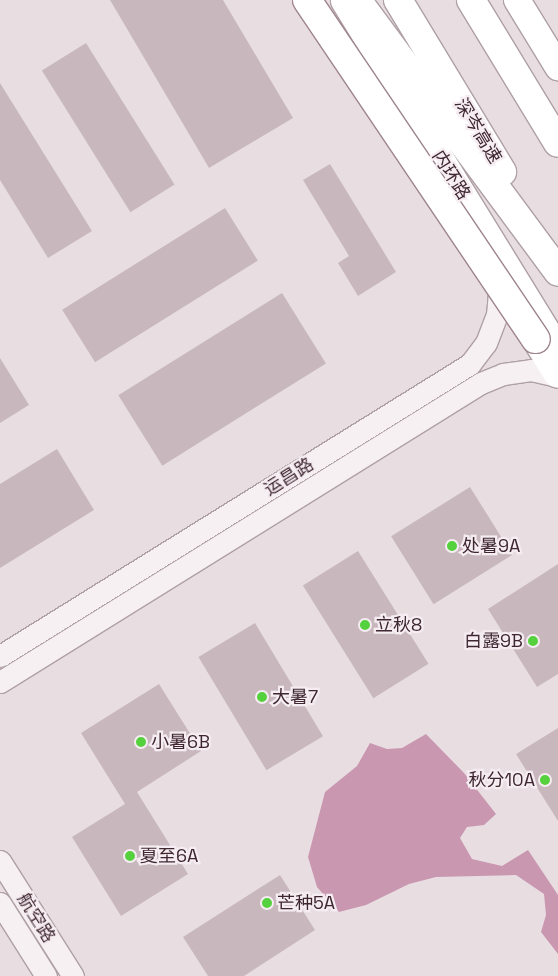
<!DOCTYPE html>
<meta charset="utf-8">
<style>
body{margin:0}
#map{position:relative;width:558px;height:976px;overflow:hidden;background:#e8dee2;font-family:"Space Grotesk","Noto Sans SC",sans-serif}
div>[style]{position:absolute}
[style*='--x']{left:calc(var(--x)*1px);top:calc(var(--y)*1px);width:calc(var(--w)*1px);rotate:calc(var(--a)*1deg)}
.water>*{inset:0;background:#c997b0}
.building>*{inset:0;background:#c8b8be;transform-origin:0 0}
.roads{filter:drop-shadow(1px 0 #afa0a5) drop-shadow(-1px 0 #afa0a5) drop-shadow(0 1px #afa0a5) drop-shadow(0 -1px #afa0a5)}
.minor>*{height:21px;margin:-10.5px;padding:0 10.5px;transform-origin:10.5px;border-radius:10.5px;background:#f6f0f2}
.major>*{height:26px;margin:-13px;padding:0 13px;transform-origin:13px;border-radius:13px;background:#fff}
.highway>*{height:28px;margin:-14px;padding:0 14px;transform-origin:14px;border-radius:14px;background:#fff}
.bridges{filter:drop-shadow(1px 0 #9f858f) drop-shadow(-1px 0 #9f858f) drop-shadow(0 1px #9f858f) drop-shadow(0 -1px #9f858f)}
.highway-bridge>*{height:28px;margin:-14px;padding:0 14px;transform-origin:14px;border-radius:14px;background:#fff}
.dots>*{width:14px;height:14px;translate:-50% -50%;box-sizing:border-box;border:2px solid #f5edf1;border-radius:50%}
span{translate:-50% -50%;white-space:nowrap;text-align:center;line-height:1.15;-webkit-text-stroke:4.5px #f5edf1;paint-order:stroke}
.street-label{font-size:18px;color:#3f2730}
.poi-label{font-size:18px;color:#3f2730}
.left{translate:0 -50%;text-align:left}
.right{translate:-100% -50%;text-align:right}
</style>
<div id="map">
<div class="water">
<div style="clip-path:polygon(426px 734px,464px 773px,496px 814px,484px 825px,467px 827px,460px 838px,472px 859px,502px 866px,528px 850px,558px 895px,558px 954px,541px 932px,546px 915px,544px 894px,516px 875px,436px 877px,409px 884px,366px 905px,339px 912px,317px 887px,308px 857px,325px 792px,357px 766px,370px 743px,387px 749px,402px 748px)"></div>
</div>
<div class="building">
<div style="clip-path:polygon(110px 0,223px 0,293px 118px,209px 168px)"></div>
<div style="left:86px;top:43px;width:167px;height:52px;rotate:58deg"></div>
<div style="clip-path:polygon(0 83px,92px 231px,48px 258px,0 180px)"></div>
<div style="clip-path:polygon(330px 164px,396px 272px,358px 296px,338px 263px,349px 256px,303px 180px)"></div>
<div style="left:225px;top:208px;width:62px;height:192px;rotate:58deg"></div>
<div style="left:282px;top:293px;width:83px;height:193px;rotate:58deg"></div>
<div style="clip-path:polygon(0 358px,29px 405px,0 423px)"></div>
<div style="clip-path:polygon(57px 449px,94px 510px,0 568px,0 484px)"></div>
<div style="left:470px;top:487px;width:80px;height:93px;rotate:58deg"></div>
<div style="left:358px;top:551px;width:133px;height:65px;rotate:58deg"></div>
<div style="clip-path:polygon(558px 564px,558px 674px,537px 687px,488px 609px)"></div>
<div style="left:255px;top:623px;width:132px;height:66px;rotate:59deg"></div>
<div style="clip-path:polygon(159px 684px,201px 751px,137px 792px,188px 874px,121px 916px,72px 837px,125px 804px,81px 733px)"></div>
<div style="clip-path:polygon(558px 728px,558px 821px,516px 754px)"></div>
<div style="clip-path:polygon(280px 875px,315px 930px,244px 976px,208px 976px,183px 937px)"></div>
</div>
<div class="roads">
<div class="minor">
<div style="--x:0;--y:656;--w:553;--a:-31.85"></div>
<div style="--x:470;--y:364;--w:26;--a:-53"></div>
<div style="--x:486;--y:343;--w:30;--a:-69"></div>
<div style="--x:497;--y:315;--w:36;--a:-85"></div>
<div style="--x:0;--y:682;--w:566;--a:-31.87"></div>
<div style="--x:481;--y:383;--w:24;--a:-22"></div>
<div style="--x:503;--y:374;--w:28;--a:-8"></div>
<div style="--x:531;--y:370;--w:28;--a:13"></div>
<div style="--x:0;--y:861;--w:136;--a:57.6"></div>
<div style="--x:0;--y:903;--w:86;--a:57.8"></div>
</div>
<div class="major">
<div style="--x:517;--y:0;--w:79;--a:58.5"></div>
<div style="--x:344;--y:1;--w:409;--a:58.4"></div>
</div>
<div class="highway">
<div style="--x:357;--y:0;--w:338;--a:53.5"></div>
<div style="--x:398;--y:0;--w:201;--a:58.8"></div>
<div style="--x:471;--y:0;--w:167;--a:58.7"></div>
<div style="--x:536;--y:339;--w:41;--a:57.8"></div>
</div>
</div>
<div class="bridges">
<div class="highway-bridge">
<div style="--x:307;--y:0;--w:409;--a:56"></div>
</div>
</div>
<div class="dots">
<div style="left:452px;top:546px;background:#56d13e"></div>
<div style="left:365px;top:625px;background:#56d13e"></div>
<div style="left:533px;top:641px;background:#56d13e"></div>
<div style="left:262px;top:697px;background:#56d13e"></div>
<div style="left:141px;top:742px;background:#56d13e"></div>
<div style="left:545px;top:780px;background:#56d13e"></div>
<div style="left:130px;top:856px;background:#56d13e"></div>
<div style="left:267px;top:903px;background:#56d13e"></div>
</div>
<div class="street-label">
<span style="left:478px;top:131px;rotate:59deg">深岑高速</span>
<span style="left:451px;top:175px;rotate:58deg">内环路</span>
<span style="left:289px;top:477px;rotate:-32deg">运昌路</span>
<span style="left:36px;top:918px;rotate:58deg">航空路</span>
</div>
<div class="poi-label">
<span class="left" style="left:462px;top:546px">处暑9A</span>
<span class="left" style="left:375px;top:625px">立秋8</span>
<span class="right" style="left:523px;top:641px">白露9B</span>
<span class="left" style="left:272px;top:697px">大暑7</span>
<span class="left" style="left:151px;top:742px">小暑6B</span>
<span class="right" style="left:535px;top:780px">秋分10A</span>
<span class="left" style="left:140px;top:856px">夏至6A</span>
<span class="left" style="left:277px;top:903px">芒种5A</span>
</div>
</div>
